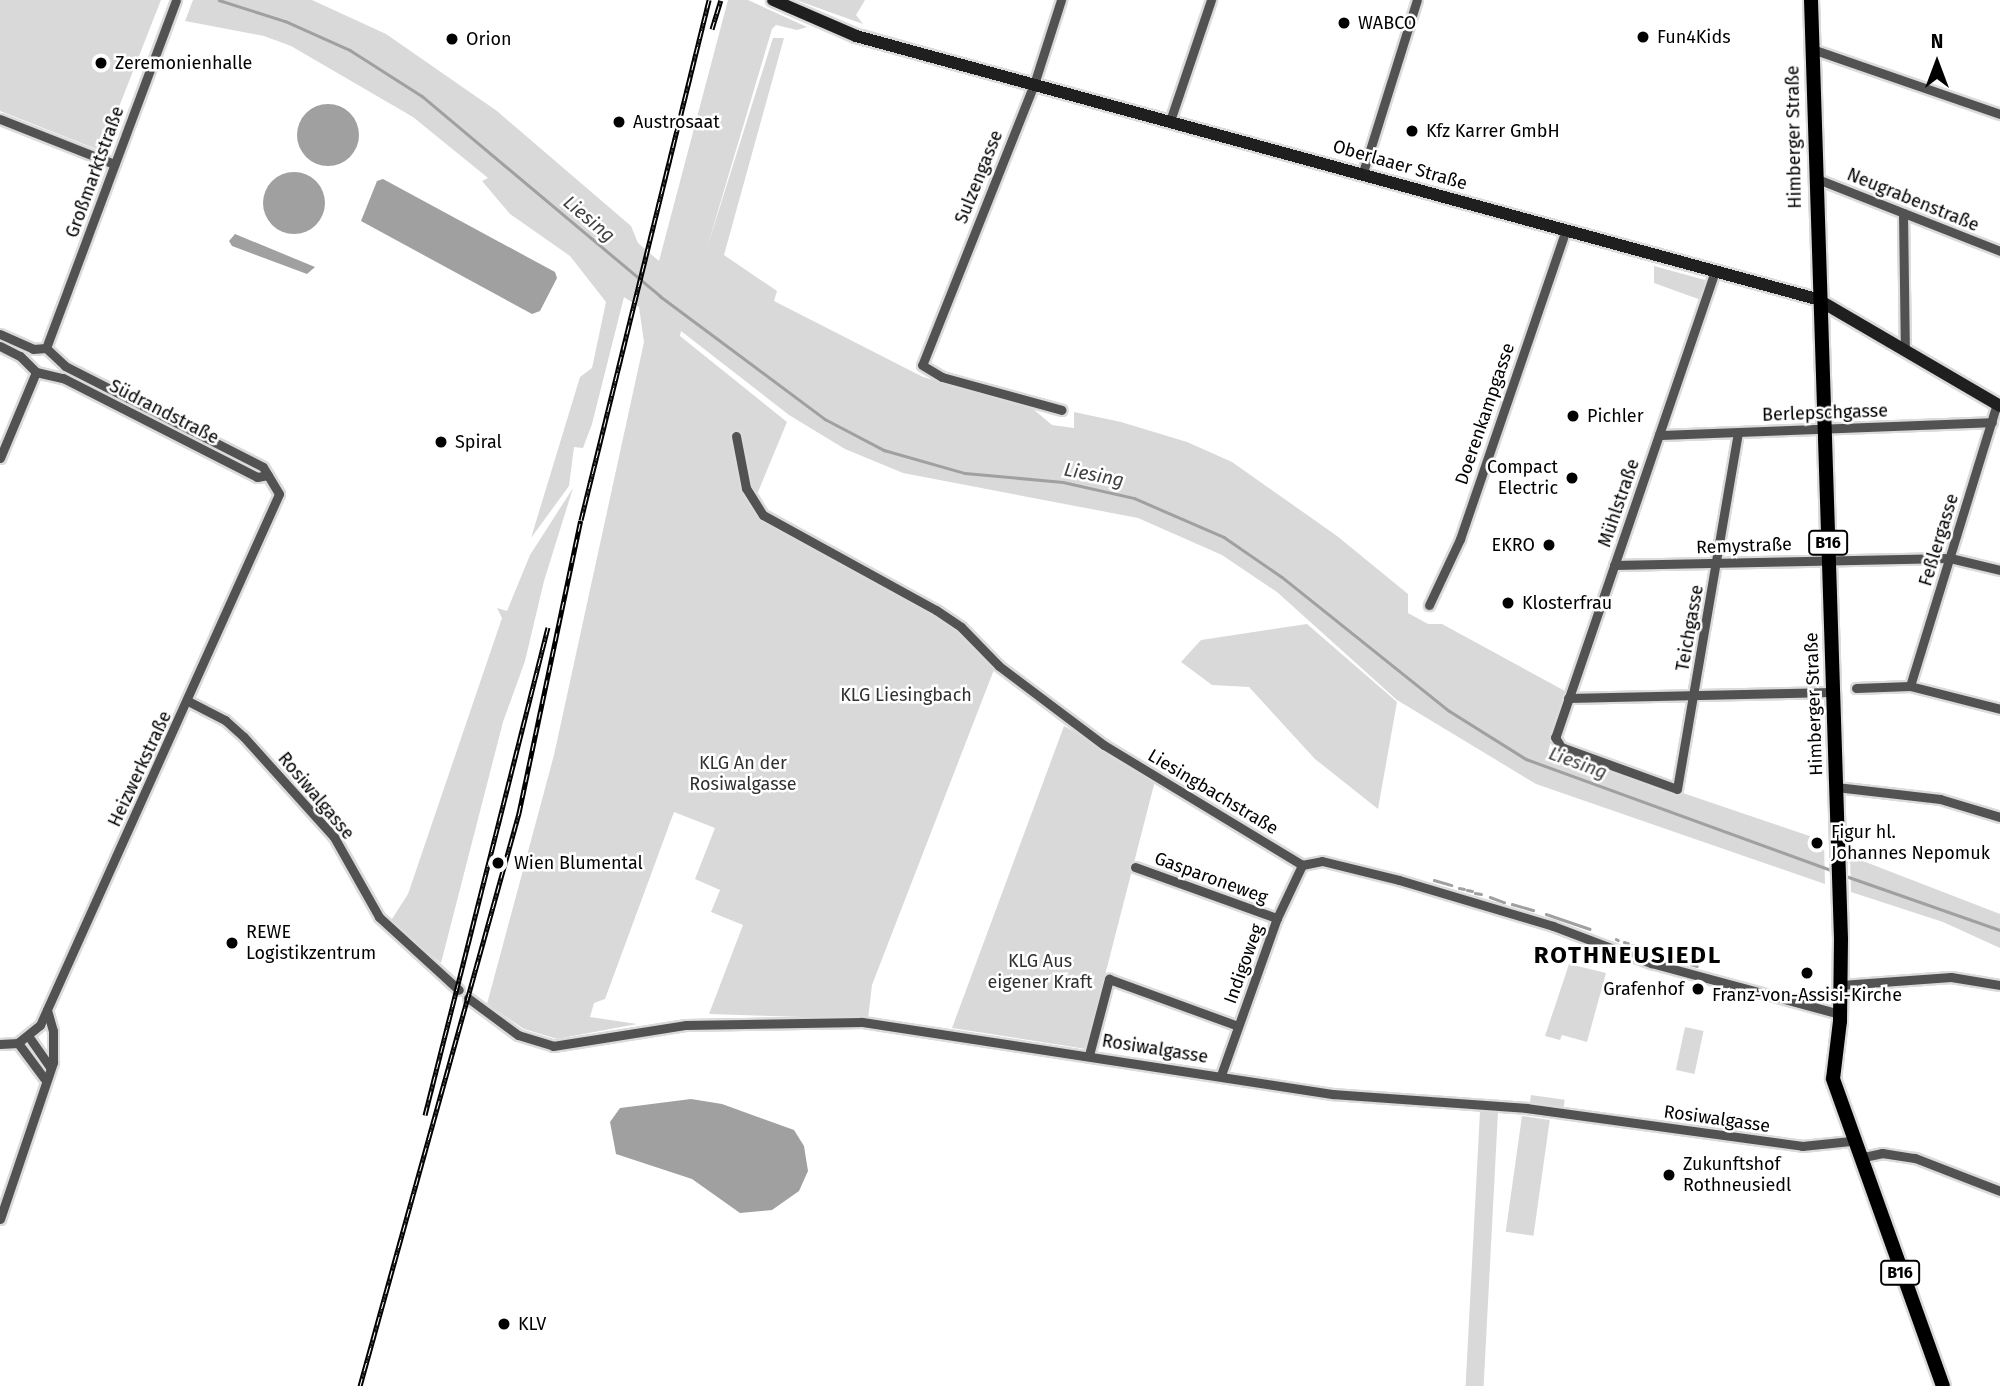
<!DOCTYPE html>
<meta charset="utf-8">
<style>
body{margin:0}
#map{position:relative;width:2000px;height:1386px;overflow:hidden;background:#fff;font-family:"Fira Sans",sans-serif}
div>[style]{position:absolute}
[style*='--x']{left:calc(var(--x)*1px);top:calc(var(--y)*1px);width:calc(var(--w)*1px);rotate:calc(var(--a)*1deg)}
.green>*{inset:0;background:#d9d9d9;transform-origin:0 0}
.water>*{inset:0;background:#a0a0a0}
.round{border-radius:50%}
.stream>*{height:2.5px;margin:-1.25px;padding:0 1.25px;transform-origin:1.25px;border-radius:1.25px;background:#a0a0a0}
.roads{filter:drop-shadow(2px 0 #dbdbdb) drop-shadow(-2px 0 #dbdbdb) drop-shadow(0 2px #dbdbdb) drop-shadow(0 -2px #dbdbdb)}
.street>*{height:9px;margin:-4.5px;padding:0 4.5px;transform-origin:4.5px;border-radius:4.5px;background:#525252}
.secondary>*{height:12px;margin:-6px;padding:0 6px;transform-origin:6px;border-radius:6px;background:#1f1f1f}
.primary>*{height:14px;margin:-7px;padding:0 7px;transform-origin:7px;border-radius:7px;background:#000}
.rail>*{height:5px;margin-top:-2.5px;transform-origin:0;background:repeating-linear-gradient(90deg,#fff 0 8px,#000 0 16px);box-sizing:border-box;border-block:2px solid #000}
.dots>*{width:19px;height:19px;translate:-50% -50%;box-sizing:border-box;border:4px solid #fff;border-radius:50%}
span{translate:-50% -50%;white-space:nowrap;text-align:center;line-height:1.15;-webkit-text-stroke:5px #fff;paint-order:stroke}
.shield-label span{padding:2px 5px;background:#fff;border:2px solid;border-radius:5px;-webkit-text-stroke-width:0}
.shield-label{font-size:16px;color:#000;font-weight:700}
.poi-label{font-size:18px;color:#000}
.left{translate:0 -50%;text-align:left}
.right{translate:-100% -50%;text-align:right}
.street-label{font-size:18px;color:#000}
.park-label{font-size:18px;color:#303030}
.water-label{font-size:19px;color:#414141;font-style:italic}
.district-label{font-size:24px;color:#000;font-weight:700;letter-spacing:2px}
.north{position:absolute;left:1902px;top:28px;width:70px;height:70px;-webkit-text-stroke:5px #fff;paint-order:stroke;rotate:0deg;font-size:19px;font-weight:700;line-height:28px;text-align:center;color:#000}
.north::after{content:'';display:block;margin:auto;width:24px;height:32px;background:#000;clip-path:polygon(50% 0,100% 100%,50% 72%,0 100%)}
</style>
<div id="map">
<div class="green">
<div style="clip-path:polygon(0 0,161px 0,104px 145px,96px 149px,0 111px)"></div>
<div style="clip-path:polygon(193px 0,312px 0,386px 34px,497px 111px,631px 226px,638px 243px,659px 261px,728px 0,748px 0,807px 27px,797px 30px,776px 25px,772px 29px,706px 251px,773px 38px,784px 38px,724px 255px,777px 291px,774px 301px,923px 377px,1033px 409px,1052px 425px,1074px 428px,1074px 412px,1121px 422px,1187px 442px,1232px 462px,1337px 536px,1408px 594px,1408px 613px,1428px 624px,1442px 624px,1565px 691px,1548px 752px,1561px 758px,1568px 754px,1824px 841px,1825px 884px,1536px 784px,1397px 700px,1277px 592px,1222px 555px,1138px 518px,903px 473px,845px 449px,789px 415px,681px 331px,680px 336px,787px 422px,753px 504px,951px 626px,995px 667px,872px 985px,868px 1019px,709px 1014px,743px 925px,711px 912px,720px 890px,695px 879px,715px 828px,674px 812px,605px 999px,594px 1003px,590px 1017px,637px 1024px,557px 1039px,524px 1029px,487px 1004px,554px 755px,644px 342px,639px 307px,624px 297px,592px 424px,583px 448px,574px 447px,569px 486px,531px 538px,580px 377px,592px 368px,606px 302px,570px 256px,510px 214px,482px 181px,488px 178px,413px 117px,291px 46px,264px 36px,185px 21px)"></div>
<div style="clip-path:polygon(796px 0,865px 0,856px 15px,863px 24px)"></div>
<div style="clip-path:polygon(857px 28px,864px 29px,960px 56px,950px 58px)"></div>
<div style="clip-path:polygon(1654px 266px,1705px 280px,1701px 300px,1654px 283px)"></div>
<div style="clip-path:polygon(573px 488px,544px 581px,525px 661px,503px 722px,441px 963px,390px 922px,408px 894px,502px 618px,497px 608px,507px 611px,530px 555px)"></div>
<div style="clip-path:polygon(1307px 624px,1397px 702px,1378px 809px,1315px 759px,1249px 687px,1212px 685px,1181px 662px,1201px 640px)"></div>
<div style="clip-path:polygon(1064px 726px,1156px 777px,1086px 1049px,952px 1028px)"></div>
<div style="clip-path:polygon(1850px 856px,2000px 914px,2000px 948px,1943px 922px,1851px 892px)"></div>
<div style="clip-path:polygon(1569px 964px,1606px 973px,1587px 1042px,1562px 1035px,1560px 1040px,1545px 1036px)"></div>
<div style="left:1685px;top:1027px;width:19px;height:44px;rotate:12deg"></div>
<div style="left:1531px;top:1095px;width:34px;height:8px;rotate:8deg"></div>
<div style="left:1480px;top:1111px;width:18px;height:285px;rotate:3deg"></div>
<div style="left:1522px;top:1116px;width:28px;height:117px;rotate:8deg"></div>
</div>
<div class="water">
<div class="round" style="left:297px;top:104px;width:62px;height:62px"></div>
<div class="round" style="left:263px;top:172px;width:62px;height:62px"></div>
<div style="clip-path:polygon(383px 179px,555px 272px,557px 278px,540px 311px,532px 314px,361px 221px,377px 181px)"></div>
<div style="clip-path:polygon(235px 234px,315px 267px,307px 274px,232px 246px,229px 241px)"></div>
<div style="clip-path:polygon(691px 1099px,722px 1104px,794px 1130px,804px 1146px,808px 1171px,799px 1191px,772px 1210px,740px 1213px,692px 1179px,616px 1154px,610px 1122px,620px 1108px)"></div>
</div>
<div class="stream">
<div style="--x:219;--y:0;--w:69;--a:17.7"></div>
<div style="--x:285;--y:21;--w:71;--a:24"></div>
<div style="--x:350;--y:50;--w:85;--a:32.6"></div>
<div style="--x:422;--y:96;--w:311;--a:40"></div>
<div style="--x:660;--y:296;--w:206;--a:36.7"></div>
<div style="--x:825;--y:419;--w:67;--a:27.7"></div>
<div style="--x:884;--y:450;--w:84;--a:15.9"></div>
<div style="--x:965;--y:473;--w:98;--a:5.2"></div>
<div style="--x:1063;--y:482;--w:73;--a:12.7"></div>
<div style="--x:1134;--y:498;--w:98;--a:23.4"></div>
<div style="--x:1224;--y:537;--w:70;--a:34.6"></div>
<div style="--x:1282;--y:577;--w:213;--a:38.7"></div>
<div style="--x:1448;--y:710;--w:92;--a:32.1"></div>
<div style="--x:1526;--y:759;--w:327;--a:20"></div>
<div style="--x:1843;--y:875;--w:166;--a:19.3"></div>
<div style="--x:1434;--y:880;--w:18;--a:16"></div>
<div style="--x:1459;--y:888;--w:5;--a:11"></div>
<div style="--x:1467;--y:890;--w:5;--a:11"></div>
<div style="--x:1475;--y:893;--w:6;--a:9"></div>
<div style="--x:1490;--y:897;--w:15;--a:20"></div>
<div style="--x:1512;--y:904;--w:22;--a:16"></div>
<div style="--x:1546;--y:914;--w:46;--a:18.8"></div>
<div style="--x:1616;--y:939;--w:2;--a:27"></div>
<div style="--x:1624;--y:942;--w:4;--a:14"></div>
<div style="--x:1632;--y:945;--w:29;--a:18"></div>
<div style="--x:1667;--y:956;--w:9;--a:21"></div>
<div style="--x:1690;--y:964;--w:7;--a:16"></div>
</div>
<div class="roads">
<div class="street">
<div style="--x:1061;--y:0;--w:88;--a:107.8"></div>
<div style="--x:1034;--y:84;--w:302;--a:111.7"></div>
<div style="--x:922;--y:365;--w:23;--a:31"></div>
<div style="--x:942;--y:377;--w:124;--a:15.4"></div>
<div style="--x:1812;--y:49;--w:199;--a:19.1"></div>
<div style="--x:0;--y:119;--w:123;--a:21.5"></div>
<div style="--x:1170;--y:121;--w:128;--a:-71.3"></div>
<div style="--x:1363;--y:172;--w:180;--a:-72.6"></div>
<div style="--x:1815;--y:178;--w:199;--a:21.5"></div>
<div style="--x:1903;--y:213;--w:136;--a:89.2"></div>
<div style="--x:1715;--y:271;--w:493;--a:108.9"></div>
<div style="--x:1555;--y:737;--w:12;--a:59"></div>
<div style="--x:1561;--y:747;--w:123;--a:19.9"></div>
<div style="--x:1677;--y:789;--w:362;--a:-80.3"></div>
<div style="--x:0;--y:334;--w:36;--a:24"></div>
<div style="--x:33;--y:349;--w:13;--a:-4"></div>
<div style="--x:46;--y:348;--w:26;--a:43"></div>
<div style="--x:65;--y:366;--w:222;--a:27"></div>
<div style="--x:263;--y:467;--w:31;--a:59"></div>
<div style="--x:279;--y:494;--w:582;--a:114.23"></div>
<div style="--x:40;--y:1025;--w:28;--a:141"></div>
<div style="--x:18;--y:1043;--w:18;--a:177"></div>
<div style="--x:0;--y:346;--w:22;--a:27"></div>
<div style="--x:20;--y:356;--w:23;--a:45"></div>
<div style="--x:36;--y:372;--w:28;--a:13"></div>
<div style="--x:63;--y:378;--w:218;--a:27"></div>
<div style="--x:257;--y:477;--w:11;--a:-10"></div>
<div style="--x:46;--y:348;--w:371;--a:-69.5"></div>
<div style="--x:1659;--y:435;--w:333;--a:-2.2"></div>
<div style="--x:736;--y:436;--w:53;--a:79.1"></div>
<div style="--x:746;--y:488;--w:32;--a:58"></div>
<div style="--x:763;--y:515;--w:197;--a:28.8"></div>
<div style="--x:936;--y:610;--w:30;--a:34"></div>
<div style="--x:961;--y:627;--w:54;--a:45.7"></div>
<div style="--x:999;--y:666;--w:131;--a:37"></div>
<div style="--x:1104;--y:745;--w:232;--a:31.2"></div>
<div style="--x:1302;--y:865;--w:20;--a:-11"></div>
<div style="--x:1322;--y:861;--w:79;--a:13.9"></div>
<div style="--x:1399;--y:880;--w:161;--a:16.6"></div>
<div style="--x:1553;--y:926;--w:105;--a:20.7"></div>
<div style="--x:1651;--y:963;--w:196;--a:15.1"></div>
<div style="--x:0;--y:458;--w:93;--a:-67.3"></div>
<div style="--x:1614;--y:565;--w:336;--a:-1.2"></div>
<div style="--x:1950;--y:558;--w:51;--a:13.5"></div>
<div style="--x:1429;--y:605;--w:73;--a:-64.8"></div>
<div style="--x:1460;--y:539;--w:327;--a:-71.1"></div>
<div style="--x:1910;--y:686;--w:295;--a:-72.9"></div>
<div style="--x:1856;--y:688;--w:54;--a:-2.1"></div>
<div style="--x:1910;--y:686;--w:93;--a:14.3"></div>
<div style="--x:1568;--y:698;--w:264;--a:-1.3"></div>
<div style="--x:188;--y:701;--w:42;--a:27.2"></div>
<div style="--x:225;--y:720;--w:25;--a:42"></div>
<div style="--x:244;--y:737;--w:135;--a:48"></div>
<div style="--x:334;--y:837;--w:92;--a:60.6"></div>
<div style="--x:379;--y:917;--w:108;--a:42.4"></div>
<div style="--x:1836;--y:787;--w:105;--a:6.6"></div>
<div style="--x:1940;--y:799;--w:63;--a:16.7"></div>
<div style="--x:1135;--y:867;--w:151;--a:19.8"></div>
<div style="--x:1841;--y:985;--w:110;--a:-4.2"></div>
<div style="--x:1951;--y:977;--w:50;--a:9.3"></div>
<div style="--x:468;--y:998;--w:62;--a:36.5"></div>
<div style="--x:518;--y:1035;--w:37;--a:17"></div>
<div style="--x:553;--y:1046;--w:135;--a:-9"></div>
<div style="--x:686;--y:1025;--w:176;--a:-1"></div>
<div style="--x:862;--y:1022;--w:476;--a:8.7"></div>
<div style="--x:1333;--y:1094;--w:194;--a:4.1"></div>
<div style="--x:1526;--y:1108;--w:279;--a:7.8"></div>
<div style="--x:1802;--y:1146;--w:49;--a:-5.8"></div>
<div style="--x:29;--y:1037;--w:37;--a:55"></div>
<div style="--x:18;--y:1043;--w:44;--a:53.4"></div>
<div style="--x:1089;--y:1055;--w:79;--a:-75.3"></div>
<div style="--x:1109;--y:979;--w:137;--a:20"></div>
<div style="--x:1221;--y:1075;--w:167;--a:-70.4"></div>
<div style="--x:1277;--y:918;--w:59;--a:-64.7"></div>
<div style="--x:1859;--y:1158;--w:24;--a:-12"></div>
<div style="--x:1882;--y:1153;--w:33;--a:9"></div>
<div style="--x:1915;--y:1158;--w:91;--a:21.2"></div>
<div style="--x:0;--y:1219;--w:166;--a:-71.3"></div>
<div style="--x:53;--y:1062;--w:31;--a:-90"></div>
<div style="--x:53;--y:1031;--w:22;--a:-106"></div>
</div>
<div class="secondary">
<div style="--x:773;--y:0;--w:90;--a:23.4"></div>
<div style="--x:856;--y:36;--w:996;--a:15.31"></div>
<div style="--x:1817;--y:299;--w:212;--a:30.3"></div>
</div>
<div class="primary">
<div style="--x:1811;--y:0;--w:939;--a:88.17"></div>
<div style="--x:1841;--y:939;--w:82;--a:90.7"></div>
<div style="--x:1840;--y:1021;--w:58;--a:96.9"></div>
<div style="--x:1833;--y:1079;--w:326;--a:70.3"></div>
</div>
</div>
<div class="rail">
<div style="--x:712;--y:29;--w:30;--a:-73"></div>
<div style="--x:425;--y:1115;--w:503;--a:-75.85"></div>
<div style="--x:360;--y:1386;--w:595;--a:-74.49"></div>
<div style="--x:519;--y:813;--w:299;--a:-78.1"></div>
<div style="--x:581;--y:520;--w:536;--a:-76.17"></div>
</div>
<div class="dots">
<div style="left:1344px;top:23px;background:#000"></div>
<div style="left:1643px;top:37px;background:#000"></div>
<div style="left:452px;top:39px;background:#000"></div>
<div style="left:101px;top:63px;background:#000"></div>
<div style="left:619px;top:122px;background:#000"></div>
<div style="left:1412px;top:131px;background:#000"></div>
<div style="left:1573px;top:416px;background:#000"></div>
<div style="left:441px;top:442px;background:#000"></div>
<div style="left:1572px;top:478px;background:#000"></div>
<div style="left:1549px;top:545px;background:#000"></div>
<div style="left:1508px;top:603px;background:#000"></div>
<div style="left:1817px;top:843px;background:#000"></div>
<div style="left:498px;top:863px;background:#000"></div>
<div style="left:232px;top:943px;background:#000"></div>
<div style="left:1807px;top:973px;background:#000"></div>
<div style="left:1698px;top:989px;background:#000"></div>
<div style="left:1669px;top:1175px;background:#000"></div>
<div style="left:504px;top:1324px;background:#000"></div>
</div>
<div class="shield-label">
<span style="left:1828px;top:543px">B16</span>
<span style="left:1900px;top:1273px">B16</span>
</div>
<div class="poi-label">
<span class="left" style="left:1358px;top:23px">WABCO</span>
<span class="left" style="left:1657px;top:37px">Fun4Kids</span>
<span class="left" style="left:466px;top:39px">Orion</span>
<span class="left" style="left:115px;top:63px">Zeremonienhalle</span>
<span class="left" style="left:633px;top:122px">Austrosaat</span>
<span class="left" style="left:1426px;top:131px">Kfz Karrer GmbH</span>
<span class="left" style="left:1587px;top:416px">Pichler</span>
<span class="left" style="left:455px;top:442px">Spiral</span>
<span class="right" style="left:1558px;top:478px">Compact<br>Electric</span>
<span class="right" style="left:1535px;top:545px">EKRO</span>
<span class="left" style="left:1522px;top:603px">Klosterfrau</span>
<span class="left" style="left:1831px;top:843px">Figur hl.<br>Johannes Nepomuk</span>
<span class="left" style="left:514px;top:863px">Wien Blumental</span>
<span class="left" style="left:246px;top:943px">REWE<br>Logistikzentrum</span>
<span class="right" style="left:1684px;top:989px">Grafenhof</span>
<span style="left:1807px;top:995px">Franz-von-Assisi-Kirche</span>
<span class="left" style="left:1683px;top:1175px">Zukunftshof<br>Rothneusiedl</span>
<span class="left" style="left:518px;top:1324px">KLV</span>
</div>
<div class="street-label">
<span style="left:1794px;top:137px;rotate:-91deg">Himberger Straße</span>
<span style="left:1400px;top:165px;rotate:16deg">Oberlaaer Straße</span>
<span style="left:95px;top:172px;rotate:-70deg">Großmarktstraße</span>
<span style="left:979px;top:177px;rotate:-68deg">Sulzengasse</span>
<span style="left:1913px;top:200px;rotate:22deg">Neugrabenstraße</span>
<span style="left:164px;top:412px;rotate:27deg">Südrandstraße</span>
<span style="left:1825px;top:413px;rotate:-2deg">Berlepschgasse</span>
<span style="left:1485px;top:414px;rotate:-71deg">Doerenkampgasse</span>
<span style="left:1619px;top:503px;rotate:-71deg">Mühlstraße</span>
<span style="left:1939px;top:540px;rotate:-73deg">Feßlergasse</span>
<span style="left:1744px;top:546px;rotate:-2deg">Remystraße</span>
<span style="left:1690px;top:628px;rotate:-80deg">Teichgasse</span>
<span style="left:1814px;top:704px;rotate:-92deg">Himberger Straße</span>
<span style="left:140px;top:769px;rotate:-65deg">Heizwerkstraße</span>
<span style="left:1213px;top:792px;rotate:31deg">Liesingbachstraße</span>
<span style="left:316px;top:796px;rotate:50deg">Rosiwalgasse</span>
<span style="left:1211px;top:878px;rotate:20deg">Gasparoneweg</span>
<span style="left:1244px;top:964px;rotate:-70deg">Indigoweg</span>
<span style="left:1155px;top:1049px;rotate:9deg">Rosiwalgasse</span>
<span style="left:1717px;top:1119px;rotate:8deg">Rosiwalgasse</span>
</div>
<div class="park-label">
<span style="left:906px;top:695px">KLG Liesingbach</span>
<span style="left:743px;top:774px">KLG An der<br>Rosiwalgasse</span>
<span style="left:1040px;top:972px">KLG Aus<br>eigener Kraft</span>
</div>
<div class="water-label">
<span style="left:589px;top:219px;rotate:40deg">Liesing</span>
<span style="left:1094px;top:475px;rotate:11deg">Liesing</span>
<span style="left:1578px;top:763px;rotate:20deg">Liesing</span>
</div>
<div class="district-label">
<span style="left:1628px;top:956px">ROTHNEUSIEDL</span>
</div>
<div class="north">N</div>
</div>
